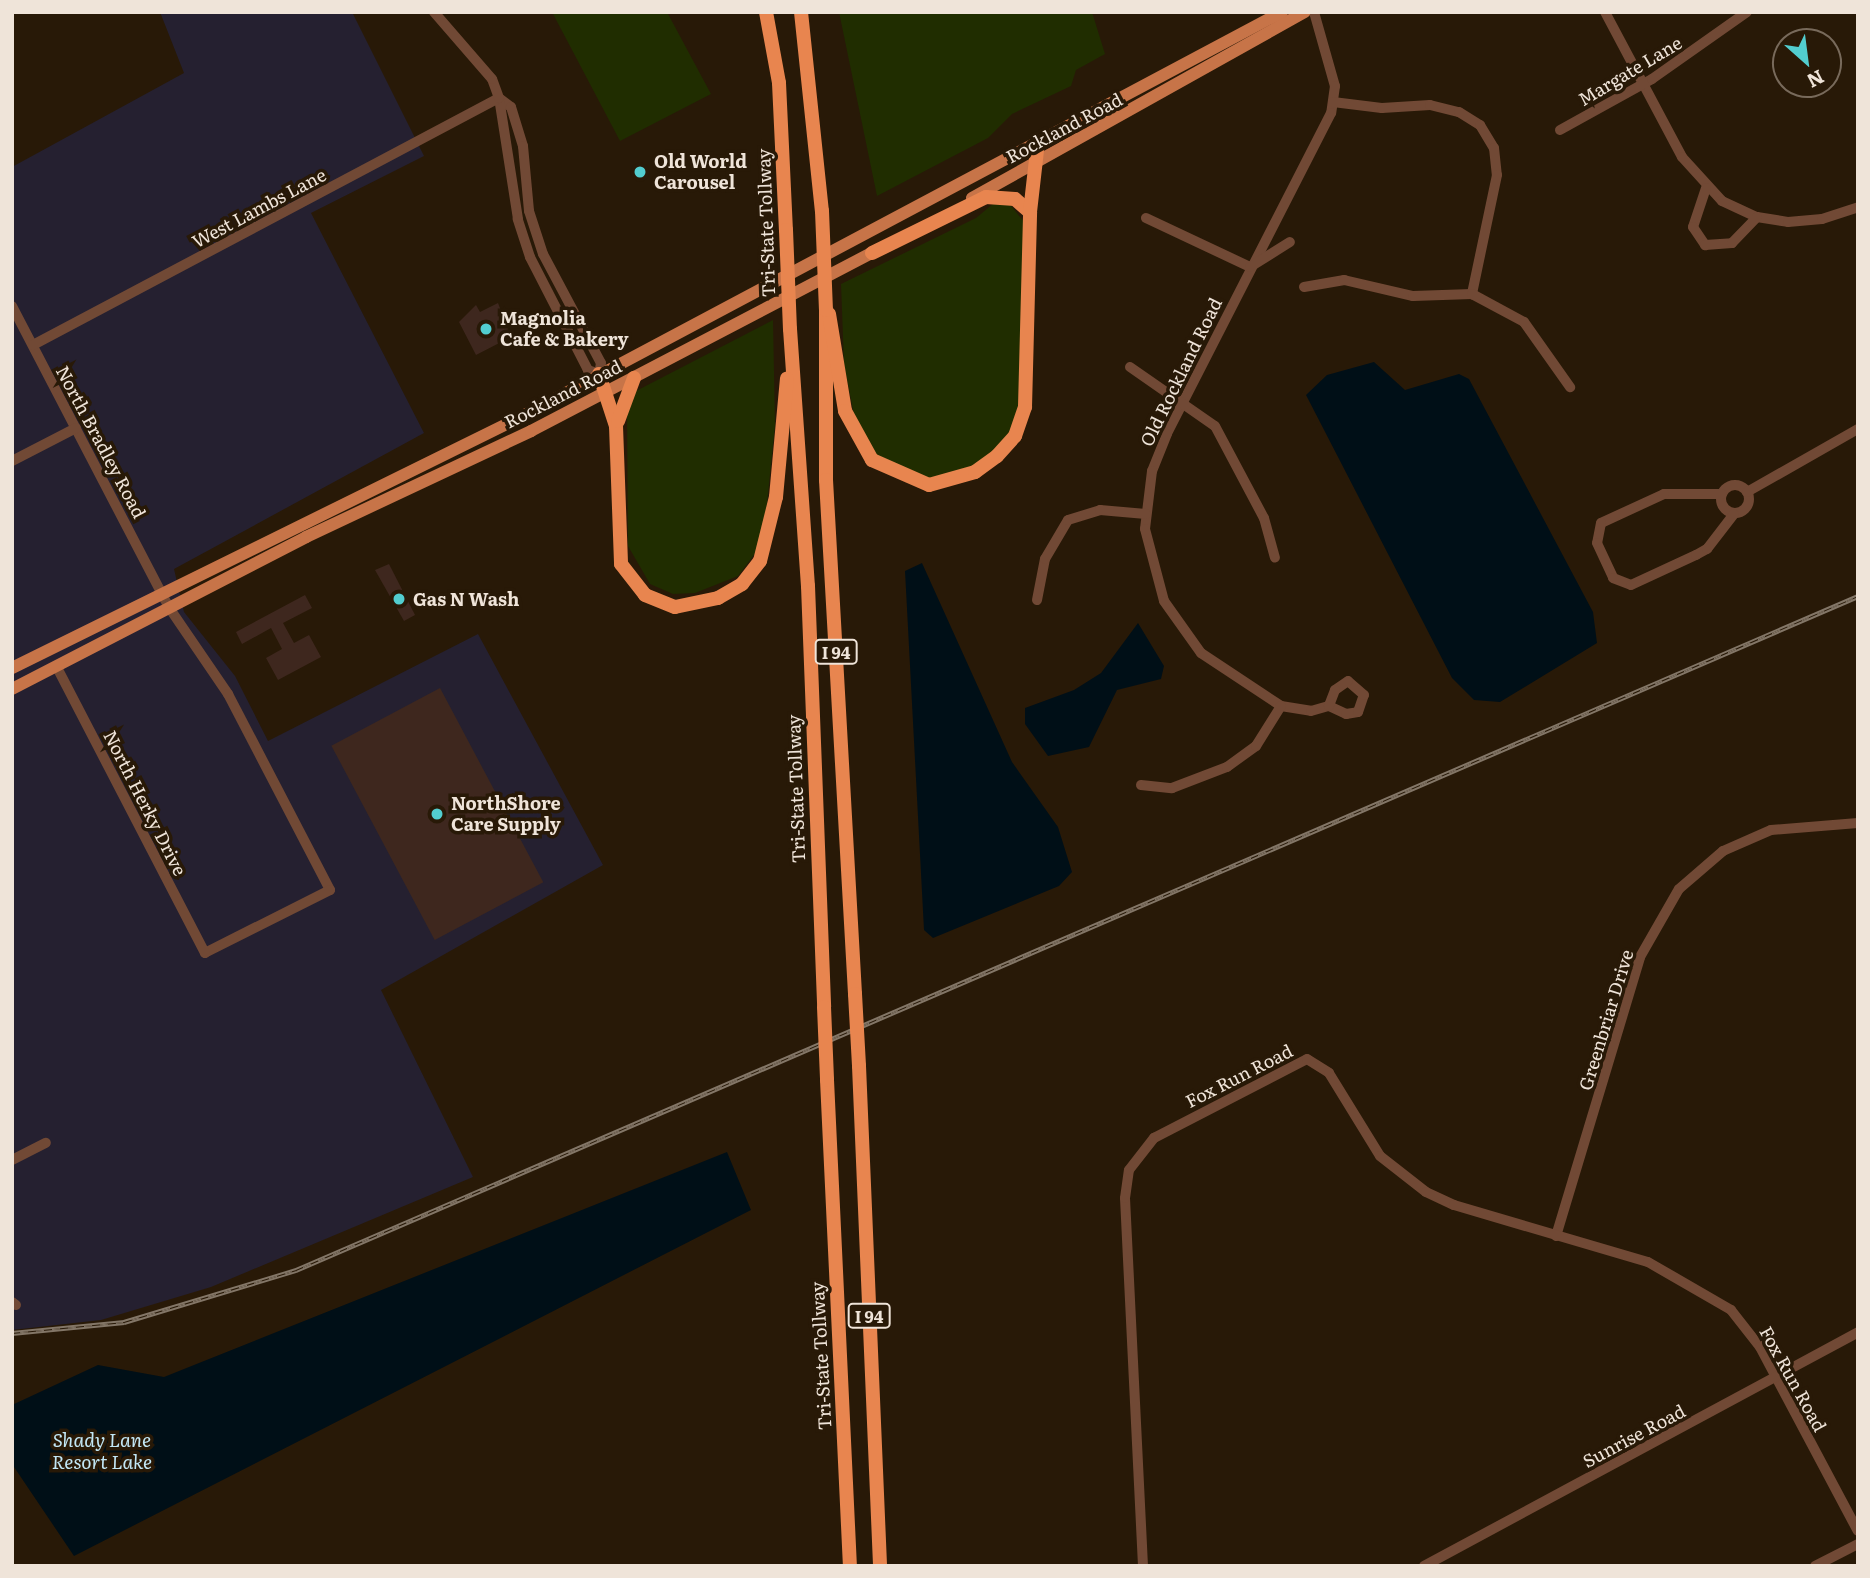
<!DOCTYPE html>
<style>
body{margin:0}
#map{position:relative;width:1870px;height:1578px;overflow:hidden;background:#281907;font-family:Literata,serif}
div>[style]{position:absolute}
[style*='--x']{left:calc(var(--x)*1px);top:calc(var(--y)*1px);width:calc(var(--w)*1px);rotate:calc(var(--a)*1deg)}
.industrial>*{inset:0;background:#252030}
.green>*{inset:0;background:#202d00}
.water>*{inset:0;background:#000f17}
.building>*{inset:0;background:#3e271e;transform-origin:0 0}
.minor>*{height:10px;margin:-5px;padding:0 5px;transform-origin:5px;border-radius:5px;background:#714935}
.minor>.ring{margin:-5px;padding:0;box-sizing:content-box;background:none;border:10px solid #714935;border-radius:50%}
.major>*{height:12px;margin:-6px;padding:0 6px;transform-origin:6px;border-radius:6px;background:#c77448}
.highway>*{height:14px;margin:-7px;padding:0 7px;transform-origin:7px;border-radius:7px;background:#e8854f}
.rail>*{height:5px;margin-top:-2.5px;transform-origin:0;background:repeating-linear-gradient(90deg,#281907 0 8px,#837667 0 16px);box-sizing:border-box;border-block:2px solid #837667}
.highway-bridge>*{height:14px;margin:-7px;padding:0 7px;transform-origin:7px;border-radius:7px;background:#e8854f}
.dots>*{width:19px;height:19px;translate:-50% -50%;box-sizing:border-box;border:4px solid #281907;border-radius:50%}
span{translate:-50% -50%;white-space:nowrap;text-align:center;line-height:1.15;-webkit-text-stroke:7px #281907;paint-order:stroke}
.shield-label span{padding:2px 5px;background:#281907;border:2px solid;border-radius:5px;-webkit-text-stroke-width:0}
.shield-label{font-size:16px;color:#efe4d9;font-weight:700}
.street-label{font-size:18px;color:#efe4d9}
.poi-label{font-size:18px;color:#efe4d9;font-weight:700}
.left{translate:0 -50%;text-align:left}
.water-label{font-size:19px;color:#c2e7f6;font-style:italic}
.frame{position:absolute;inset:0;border:14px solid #efe4d9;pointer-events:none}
.north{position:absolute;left:1772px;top:28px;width:70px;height:70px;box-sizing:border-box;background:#281907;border:2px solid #786a5b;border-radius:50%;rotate:152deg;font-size:19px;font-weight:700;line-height:28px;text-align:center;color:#efe4d9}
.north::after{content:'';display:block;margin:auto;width:24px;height:32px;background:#52cdcf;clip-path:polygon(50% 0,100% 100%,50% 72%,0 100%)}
</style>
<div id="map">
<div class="industrial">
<div style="clip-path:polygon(160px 12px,352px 12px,424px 156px,311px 213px,424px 433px,174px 569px,184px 612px,235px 676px,268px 741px,478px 634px,603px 865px,381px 990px,473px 1177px,211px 1287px,101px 1320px,12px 1330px,12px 167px,184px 73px)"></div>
</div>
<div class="green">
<div style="clip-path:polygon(552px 12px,667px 12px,711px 94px,620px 141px)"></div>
<div style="clip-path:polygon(839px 12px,1092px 12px,1105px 54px,1076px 70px,1071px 86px,1012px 114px,988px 138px,877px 196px)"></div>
<div style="clip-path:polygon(1008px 202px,1029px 228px,1021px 409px,1013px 435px,988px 460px,926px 484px,876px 458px,857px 430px,844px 364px,841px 284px,976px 218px,994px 203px)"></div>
<div style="clip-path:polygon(773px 320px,775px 425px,763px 543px,738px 576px,695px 593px,673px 594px,650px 584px,628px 546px,627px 408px,636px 391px)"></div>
</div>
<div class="water">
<div style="clip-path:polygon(1374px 362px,1405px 390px,1459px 374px,1469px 379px,1593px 612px,1597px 643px,1500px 702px,1474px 700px,1452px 678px,1306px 395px,1327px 375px)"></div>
<div style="clip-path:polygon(922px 563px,1012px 762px,1058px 827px,1072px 872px,1059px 886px,933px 938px,924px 930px,905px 571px)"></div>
<div style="clip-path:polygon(1138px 623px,1164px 666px,1161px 679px,1117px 690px,1089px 747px,1048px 756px,1025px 724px,1025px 708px,1074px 690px,1101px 673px)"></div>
<div style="clip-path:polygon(727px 1152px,751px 1210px,74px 1556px,12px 1464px,12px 1405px,98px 1365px,164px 1377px)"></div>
</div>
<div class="building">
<div style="clip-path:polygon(498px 303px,511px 337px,476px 355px,459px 322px,476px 305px,480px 312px)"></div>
<div style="clip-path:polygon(389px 564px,415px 615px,404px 621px,375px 570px)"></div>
<div style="clip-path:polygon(305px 595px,312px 608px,283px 623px,294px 643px,309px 635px,321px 657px,278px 680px,266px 658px,282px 649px,271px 628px,242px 644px,236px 632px)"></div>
<div style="left:440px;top:688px;width:220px;height:123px;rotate:62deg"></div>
</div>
<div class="minor">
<div style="--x:1314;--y:12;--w:77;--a:74.2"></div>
<div style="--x:1335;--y:86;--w:27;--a:98"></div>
<div style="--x:1331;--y:113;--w:360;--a:117.1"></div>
<div style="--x:1167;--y:434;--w:40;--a:112"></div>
<div style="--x:1152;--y:471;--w:58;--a:96.9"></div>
<div style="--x:1145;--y:529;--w:74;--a:75.2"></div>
<div style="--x:1164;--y:601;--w:64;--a:54.6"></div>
<div style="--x:1201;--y:653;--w:96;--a:33.5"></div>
<div style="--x:1281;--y:706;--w:30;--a:9"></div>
<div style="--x:1311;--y:711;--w:19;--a:-16"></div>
<div style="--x:1329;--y:706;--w:19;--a:25"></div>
<div style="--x:1346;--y:714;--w:12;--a:-9"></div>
<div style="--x:1358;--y:712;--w:18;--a:-71"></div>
<div style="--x:1364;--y:695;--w:21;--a:-139"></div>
<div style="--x:1348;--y:681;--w:16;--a:145"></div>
<div style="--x:1335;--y:690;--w:17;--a:111"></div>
<div style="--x:1605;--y:12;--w:164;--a:62"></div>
<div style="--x:1682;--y:157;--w:59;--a:47.7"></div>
<div style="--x:1722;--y:201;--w:38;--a:25"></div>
<div style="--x:1757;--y:217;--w:31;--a:9"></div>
<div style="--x:1788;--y:222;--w:34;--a:-5"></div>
<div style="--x:1822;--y:219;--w:38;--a:-18"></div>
<div style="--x:499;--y:98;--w:15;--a:37"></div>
<div style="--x:511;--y:107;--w:41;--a:72.9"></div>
<div style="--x:523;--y:146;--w:65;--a:84.7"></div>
<div style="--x:529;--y:211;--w:45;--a:72"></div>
<div style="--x:543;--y:254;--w:123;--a:62"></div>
<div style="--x:601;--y:363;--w:11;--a:100"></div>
<div style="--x:599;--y:374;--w:12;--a:-160"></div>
<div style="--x:588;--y:370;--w:127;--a:-117.2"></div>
<div style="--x:530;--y:257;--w:40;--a:-108"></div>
<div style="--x:518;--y:219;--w:122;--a:-98.9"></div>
<div style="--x:1333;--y:102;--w:49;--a:7"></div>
<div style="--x:1382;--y:108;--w:48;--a:-3.6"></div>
<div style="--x:1430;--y:105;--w:30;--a:14"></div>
<div style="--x:1459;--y:112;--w:25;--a:32"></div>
<div style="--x:1480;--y:125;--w:27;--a:59"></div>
<div style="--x:1494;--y:148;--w:27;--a:84"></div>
<div style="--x:1497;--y:175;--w:122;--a:101.9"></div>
<div style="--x:1560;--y:130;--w:105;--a:-29"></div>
<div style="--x:1652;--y:79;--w:116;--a:-35.2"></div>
<div style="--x:1706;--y:188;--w:41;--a:108.4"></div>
<div style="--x:1693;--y:227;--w:22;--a:56"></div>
<div style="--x:1705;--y:245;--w:27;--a:-4"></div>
<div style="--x:1732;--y:243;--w:36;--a:-46"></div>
<div style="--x:1146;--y:218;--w:115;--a:25.2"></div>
<div style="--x:1250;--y:267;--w:47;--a:-32"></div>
<div style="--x:1304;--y:287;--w:41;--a:-9.9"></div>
<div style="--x:1344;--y:280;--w:71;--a:13.1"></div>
<div style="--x:1413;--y:296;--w:59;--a:-1.9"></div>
<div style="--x:1472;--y:294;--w:59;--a:28.3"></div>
<div style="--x:1524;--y:322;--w:80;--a:54.7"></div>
<div style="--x:12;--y:306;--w:338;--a:62.5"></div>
<div style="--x:168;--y:606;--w:107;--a:55.7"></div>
<div style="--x:228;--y:694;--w:221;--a:62.5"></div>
<div style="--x:330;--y:890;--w:140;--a:153.3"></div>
<div style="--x:205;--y:953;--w:323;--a:-117.4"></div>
<div style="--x:33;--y:345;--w:527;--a:-27.93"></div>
<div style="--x:499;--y:98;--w:20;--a:-110"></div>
<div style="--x:492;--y:79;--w:89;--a:-130.9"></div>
<div style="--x:1130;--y:367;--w:103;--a:34.8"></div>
<div style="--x:1215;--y:426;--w:104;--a:62"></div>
<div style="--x:1264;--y:518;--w:41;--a:74.6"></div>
<div style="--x:12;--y:461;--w:72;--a:-27.3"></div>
<div class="ring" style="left:1721px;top:485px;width:18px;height:18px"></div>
<div style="--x:1747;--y:492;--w:128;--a:-29.6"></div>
<div style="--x:1722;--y:494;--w:58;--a:180"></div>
<div style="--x:1664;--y:494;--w:69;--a:155.3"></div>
<div style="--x:1601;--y:523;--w:20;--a:101"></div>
<div style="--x:1597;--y:543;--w:38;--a:65"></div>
<div style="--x:1613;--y:578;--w:19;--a:21"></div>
<div style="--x:1631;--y:585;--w:72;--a:-24.8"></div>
<div style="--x:1696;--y:555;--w:13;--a:-29"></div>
<div style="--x:1707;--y:549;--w:44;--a:-52.4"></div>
<div style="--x:1037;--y:600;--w:42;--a:-79"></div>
<div style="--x:1045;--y:559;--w:45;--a:-59.5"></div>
<div style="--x:1068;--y:520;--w:34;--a:-17"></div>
<div style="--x:1100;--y:510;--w:46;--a:5"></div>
<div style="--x:1141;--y:785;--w:31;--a:6"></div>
<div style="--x:1172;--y:788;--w:59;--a:-20.9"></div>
<div style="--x:1227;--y:767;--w:36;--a:-36"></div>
<div style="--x:1256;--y:746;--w:47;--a:-58"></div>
<div style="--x:12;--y:1160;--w:38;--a:-27"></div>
<div style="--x:1556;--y:1236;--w:291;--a:-73.2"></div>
<div style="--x:1640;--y:957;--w:78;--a:-60.2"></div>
<div style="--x:1679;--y:889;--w:58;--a:-40.8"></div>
<div style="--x:1723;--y:851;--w:52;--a:-23.6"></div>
<div style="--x:1771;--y:830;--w:87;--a:-4.6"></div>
<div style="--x:12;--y:1302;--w:5;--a:37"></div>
<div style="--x:1143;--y:1566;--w:368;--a:-92.8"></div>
<div style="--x:1125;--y:1198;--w:28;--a:-82"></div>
<div style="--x:1129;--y:1170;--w:41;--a:-52"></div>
<div style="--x:1154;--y:1138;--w:172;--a:-27.3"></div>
<div style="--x:1307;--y:1059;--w:26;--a:32"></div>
<div style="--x:1329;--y:1073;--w:97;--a:58.4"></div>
<div style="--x:1380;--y:1156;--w:58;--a:38"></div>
<div style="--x:1426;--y:1192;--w:31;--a:25"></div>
<div style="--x:1454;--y:1205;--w:202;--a:16.4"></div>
<div style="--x:1648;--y:1262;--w:96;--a:30"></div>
<div style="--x:1731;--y:1310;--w:47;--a:51.9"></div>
<div style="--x:1760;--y:1347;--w:208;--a:62"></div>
<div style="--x:1424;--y:1566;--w:493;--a:-28.3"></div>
<div style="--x:1815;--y:1566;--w:48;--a:-27.1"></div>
</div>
<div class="major">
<div style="--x:972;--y:198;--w:381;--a:-29.2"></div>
<div style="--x:12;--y:668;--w:561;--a:-26.25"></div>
<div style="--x:515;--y:420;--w:869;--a:-28.01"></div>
<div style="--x:12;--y:689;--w:331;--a:-27.3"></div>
<div style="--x:306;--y:537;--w:249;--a:-25.2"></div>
<div style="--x:531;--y:431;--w:393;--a:-27.6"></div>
</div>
<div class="highway">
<div style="--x:766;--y:12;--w:72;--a:79.6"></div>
<div style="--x:779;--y:83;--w:147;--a:87.3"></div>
<div style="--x:801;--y:12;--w:200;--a:84"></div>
<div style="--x:872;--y:253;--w:127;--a:-26.2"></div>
<div style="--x:986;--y:197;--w:29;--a:4"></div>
<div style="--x:1015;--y:199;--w:20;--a:41"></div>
<div style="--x:826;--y:310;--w:170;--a:90"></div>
<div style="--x:826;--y:480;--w:515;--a:86.77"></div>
<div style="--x:829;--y:314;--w:98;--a:80.6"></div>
<div style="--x:845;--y:411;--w:56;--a:61.1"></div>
<div style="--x:872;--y:460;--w:62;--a:23.7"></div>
<div style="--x:929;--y:485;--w:48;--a:-15.8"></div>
<div style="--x:975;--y:472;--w:27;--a:-36"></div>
<div style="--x:997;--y:456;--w:27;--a:-48"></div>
<div style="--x:1015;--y:436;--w:31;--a:-71"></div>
<div style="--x:1025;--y:407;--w:195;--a:-88.5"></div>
<div style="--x:1030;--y:212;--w:70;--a:-83.5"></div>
<div style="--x:790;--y:329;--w:258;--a:86"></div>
<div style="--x:808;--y:586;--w:421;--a:87.8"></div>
<div style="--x:599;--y:374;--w:55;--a:71.9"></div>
<div style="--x:616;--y:426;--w:138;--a:87.9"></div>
<div style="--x:621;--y:564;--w:39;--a:52"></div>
<div style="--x:645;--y:595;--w:32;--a:22"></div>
<div style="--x:675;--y:607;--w:44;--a:-11.8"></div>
<div style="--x:718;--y:598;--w:28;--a:-30"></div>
<div style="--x:742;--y:584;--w:29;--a:-52"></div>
<div style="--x:760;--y:561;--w:66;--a:-76"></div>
<div style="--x:776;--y:497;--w:119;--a:-84.7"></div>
<div style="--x:618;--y:421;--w:46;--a:-69.6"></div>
<div style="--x:859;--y:1066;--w:500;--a:87.59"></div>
<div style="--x:827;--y:1080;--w:487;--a:87.3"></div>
</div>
<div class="rail">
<div style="--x:12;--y:1333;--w:113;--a:-5.6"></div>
<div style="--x:124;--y:1322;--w:180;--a:-16.8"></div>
<div style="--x:296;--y:1270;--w:1701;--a:-23.34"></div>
</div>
<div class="highway-bridge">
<div style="--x:822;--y:211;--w:99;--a:87.7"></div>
<div style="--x:786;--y:230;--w:99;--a:87.7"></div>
<div style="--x:855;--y:994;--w:72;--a:86.8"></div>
<div style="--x:824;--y:1007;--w:73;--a:87.6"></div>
</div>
<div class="dots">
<div style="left:640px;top:172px;background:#52cdcf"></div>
<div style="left:486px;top:329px;background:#52cdcf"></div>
<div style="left:399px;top:599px;background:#52cdcf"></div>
<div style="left:437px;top:814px;background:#52cdcf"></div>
</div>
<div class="shield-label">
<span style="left:836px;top:652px">I 94</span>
<span style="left:869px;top:1316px">I 94</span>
</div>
<div class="street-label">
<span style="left:1630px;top:71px;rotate:-31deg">Margate Lane</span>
<span style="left:1064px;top:128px;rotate:-28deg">Rockland Road</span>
<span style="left:259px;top:208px;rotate:-28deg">West Lambs Lane</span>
<span style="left:766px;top:223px;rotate:-92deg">Tri-State Tollway</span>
<span style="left:1181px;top:372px;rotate:-64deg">Old Rockland Road</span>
<span style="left:563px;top:394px;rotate:-27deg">Rockland Road</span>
<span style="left:101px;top:442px;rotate:62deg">North Bradley Road</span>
<span style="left:796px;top:789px;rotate:-92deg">Tri-State Tollway</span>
<span style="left:145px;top:803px;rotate:63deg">North Herky Drive</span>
<span style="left:1606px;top:1020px;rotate:-73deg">Greenbriar Drive</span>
<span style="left:1239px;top:1076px;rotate:-27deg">Fox Run Road</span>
<span style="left:821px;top:1356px;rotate:-93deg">Tri-State Tollway</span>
<span style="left:1793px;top:1379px;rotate:61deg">Fox Run Road</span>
<span style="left:1634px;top:1436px;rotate:-28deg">Sunrise Road</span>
</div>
<div class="poi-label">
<span class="left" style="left:654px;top:172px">Old World<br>Carousel</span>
<span class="left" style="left:500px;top:329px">Magnolia<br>Cafe &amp; Bakery</span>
<span class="left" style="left:413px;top:599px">Gas N Wash</span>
<span class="left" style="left:451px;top:814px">NorthShore<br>Care Supply</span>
</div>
<div class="water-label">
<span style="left:102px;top:1451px">Shady Lane<br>Resort Lake</span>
</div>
<div class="frame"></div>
<div class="north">N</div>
</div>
